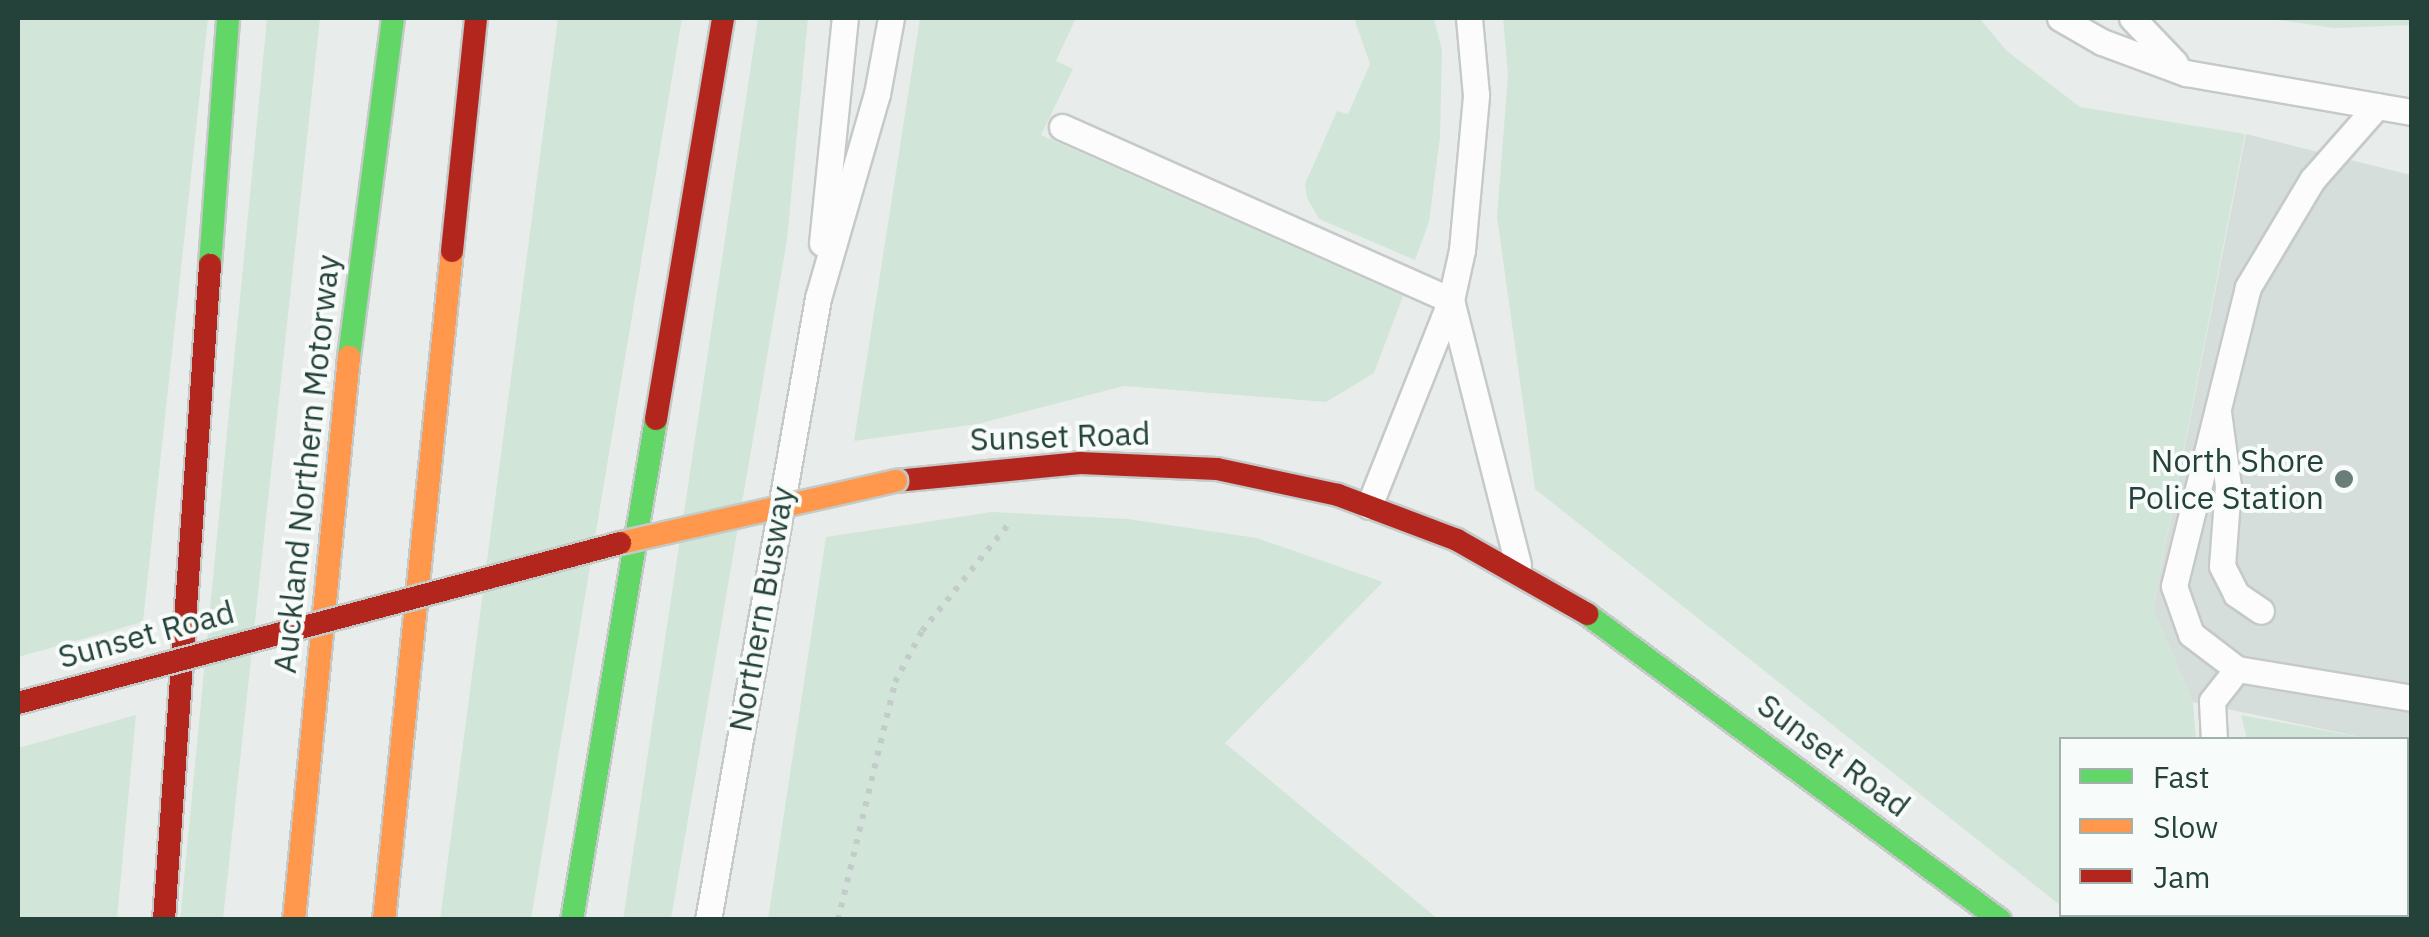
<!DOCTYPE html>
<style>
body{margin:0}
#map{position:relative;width:2429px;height:937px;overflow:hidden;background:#e8edeb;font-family:"IBM Plex Sans",sans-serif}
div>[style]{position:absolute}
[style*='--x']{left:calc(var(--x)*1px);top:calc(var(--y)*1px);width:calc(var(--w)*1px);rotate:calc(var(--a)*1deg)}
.built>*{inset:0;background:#d6dedb}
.green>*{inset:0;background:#d1e6d8}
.path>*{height:6px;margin-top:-3px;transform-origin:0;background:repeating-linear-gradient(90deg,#c3ccca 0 5px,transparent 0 13px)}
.roads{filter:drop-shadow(2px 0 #c5cac8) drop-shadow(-2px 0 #c5cac8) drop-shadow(0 2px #c5cac8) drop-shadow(0 -2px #c5cac8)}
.lane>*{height:25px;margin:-12.5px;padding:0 12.5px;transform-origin:12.5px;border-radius:12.5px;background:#fcfcfc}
.fast>*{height:22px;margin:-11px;padding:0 11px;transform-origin:11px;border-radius:11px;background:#63d668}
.slow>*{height:22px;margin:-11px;padding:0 11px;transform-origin:11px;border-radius:11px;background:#ff974d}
.jam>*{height:22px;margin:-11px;padding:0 11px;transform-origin:11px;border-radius:11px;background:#b3261e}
.bridges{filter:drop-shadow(2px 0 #c3cbc8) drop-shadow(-2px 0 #c3cbc8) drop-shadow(0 2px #c3cbc8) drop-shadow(0 -2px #c3cbc8)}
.slow-bridge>*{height:22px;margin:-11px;padding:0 11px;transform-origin:11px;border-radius:11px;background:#ff974d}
.jam-bridge>*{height:22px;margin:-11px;padding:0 11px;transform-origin:11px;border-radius:11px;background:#b3261e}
.dots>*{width:28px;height:28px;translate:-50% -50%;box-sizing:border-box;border:5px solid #f7fbf9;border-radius:50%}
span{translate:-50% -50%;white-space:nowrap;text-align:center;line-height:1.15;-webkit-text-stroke:8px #f7fbf9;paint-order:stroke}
.street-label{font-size:32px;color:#24423a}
.poi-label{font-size:32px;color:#24423a}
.right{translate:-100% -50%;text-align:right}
.frame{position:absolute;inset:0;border:20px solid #24423a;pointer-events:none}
.legend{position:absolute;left:2059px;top:737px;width:350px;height:180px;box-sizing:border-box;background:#f7fbf9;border:2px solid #a3b1ad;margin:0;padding:12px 18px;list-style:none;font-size:30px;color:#24423a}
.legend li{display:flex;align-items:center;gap:20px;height:50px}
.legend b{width:50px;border:2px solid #a3b1ad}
</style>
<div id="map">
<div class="built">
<div style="clip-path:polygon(2246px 134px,2411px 175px,2411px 747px,2406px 740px,2370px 739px,2193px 702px,2153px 609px)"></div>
</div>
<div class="green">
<div style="clip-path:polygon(18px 18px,208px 18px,143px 622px,18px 657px)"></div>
<div style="clip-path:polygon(267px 18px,320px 18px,223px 919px,180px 920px)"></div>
<div style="clip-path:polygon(558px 18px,682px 18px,531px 919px,440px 920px)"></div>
<div style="clip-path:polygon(758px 18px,808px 18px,787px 240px,671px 919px,623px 920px)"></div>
<div style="clip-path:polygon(920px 18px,1076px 18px,1056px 61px,1073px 69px,1041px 135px,1403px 296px,1374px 373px,1326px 402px,1124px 386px,978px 424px,854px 441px)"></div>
<div style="clip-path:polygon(1354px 18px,1434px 18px,1442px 50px,1440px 137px,1429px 222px,1415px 260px,1319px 219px,1307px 198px,1305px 184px,1337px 111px,1348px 114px,1370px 64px)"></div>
<div style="clip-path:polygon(1503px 18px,1979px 18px,2007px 51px,2080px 107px,2245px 134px,2153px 608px,2193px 702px,2196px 739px,2062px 740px,2061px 906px,1535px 489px,1497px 217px,1508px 75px)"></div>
<div style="clip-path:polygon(2265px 18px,2411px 18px,2411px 25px,2334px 28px)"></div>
<div style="clip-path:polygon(992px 512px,1128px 519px,1257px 538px,1383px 582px,1225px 743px,1438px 919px,768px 919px,826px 537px)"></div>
<div style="clip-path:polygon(136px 715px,117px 919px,18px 919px,18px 748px)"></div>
<div style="clip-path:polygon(2241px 715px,2370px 739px,2247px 739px)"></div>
<div style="clip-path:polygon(2407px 747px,2411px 919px,2278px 919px,2406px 914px)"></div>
<div style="clip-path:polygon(2072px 915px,2234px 914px,2234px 915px,2079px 920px)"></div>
</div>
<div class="path">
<div style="--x:838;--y:920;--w:245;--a:-76.5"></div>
<div style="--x:895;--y:682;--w:58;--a:-62.1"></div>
<div style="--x:922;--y:631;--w:141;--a:-51"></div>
</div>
<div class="roads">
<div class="lane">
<div style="--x:2060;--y:18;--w:48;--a:29.7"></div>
<div style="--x:2102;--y:42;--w:90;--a:20.3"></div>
<div style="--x:2186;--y:73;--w:229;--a:9.8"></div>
<div style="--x:2132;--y:18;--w:62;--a:46.3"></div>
<div style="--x:2377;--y:106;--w:98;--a:131.3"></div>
<div style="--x:2312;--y:180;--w:125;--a:120.9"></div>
<div style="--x:2248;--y:287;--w:308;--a:103.9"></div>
<div style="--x:2174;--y:586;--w:51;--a:70.5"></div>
<div style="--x:2191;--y:634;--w:58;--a:37.3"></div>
<div style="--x:2237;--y:669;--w:177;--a:9.4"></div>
<div style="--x:1062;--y:127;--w:426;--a:24"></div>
<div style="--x:1451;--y:300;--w:273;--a:75.8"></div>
<div style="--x:822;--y:243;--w:226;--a:-84.2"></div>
<div style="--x:2218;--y:412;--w:75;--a:82.3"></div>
<div style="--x:2228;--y:486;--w:80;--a:94.3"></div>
<div style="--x:2222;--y:566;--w:31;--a:63"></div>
<div style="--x:2236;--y:594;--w:30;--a:34"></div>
<div style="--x:1369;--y:506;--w:222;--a:-68.3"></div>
<div style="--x:1451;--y:300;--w:51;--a:-77.6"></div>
<div style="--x:1462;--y:250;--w:156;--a:-84.8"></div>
<div style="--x:1476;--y:95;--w:77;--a:-95.2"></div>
<div style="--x:2214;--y:740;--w:39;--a:-93"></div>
<div style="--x:2212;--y:701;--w:41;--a:-52"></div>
<div style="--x:2254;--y:914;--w:6;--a:90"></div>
<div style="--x:708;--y:920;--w:632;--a:-79.97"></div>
<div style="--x:818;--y:298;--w:212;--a:-73.9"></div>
<div style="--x:877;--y:94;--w:77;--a:-79.6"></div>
</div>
<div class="fast">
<div style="--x:210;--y:265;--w:248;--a:-85.8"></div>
<div style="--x:349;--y:357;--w:342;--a:-82.6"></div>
<div style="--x:1587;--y:614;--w:514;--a:36.54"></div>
<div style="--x:572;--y:920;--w:508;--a:-80.48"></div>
</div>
<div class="slow">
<div style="--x:294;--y:920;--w:566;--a:-84.42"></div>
<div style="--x:384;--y:920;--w:672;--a:-84.2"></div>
</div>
<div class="jam">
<div style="--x:452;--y:251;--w:234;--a:-84.1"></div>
<div style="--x:656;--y:419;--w:407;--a:-80.5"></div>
<div style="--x:896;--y:481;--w:185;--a:-5.6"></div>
<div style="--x:1080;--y:463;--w:137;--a:2.5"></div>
<div style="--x:1217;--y:469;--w:124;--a:12.1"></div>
<div style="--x:1338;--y:495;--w:127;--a:20.7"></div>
<div style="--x:1457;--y:540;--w:150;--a:29.6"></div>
<div style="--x:164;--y:920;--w:657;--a:-85.98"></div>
</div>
</div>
<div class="bridges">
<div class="slow-bridge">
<div style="--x:620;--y:543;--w:283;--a:-12.7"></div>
</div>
<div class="jam-bridge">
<div style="--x:18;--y:703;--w:623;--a:-14.88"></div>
</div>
</div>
<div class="dots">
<div style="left:2344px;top:479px;background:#697e78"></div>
</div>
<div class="street-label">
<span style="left:1060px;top:436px;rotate:-2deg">Sunset Road</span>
<span style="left:306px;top:464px;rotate:-84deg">Auckland Northern Motorway</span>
<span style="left:761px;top:609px;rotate:-80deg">Northern Busway</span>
<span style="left:146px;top:634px;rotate:-15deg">Sunset Road</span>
<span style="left:1834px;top:755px;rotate:37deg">Sunset Road</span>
</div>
<div class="poi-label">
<span class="right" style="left:2324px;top:479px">North Shore<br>Police Station</span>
</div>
<div class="frame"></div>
<ul class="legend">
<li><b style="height:12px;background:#63d668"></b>Fast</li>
<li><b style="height:12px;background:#ff974d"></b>Slow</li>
<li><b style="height:12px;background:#b3261e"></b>Jam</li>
</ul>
</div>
